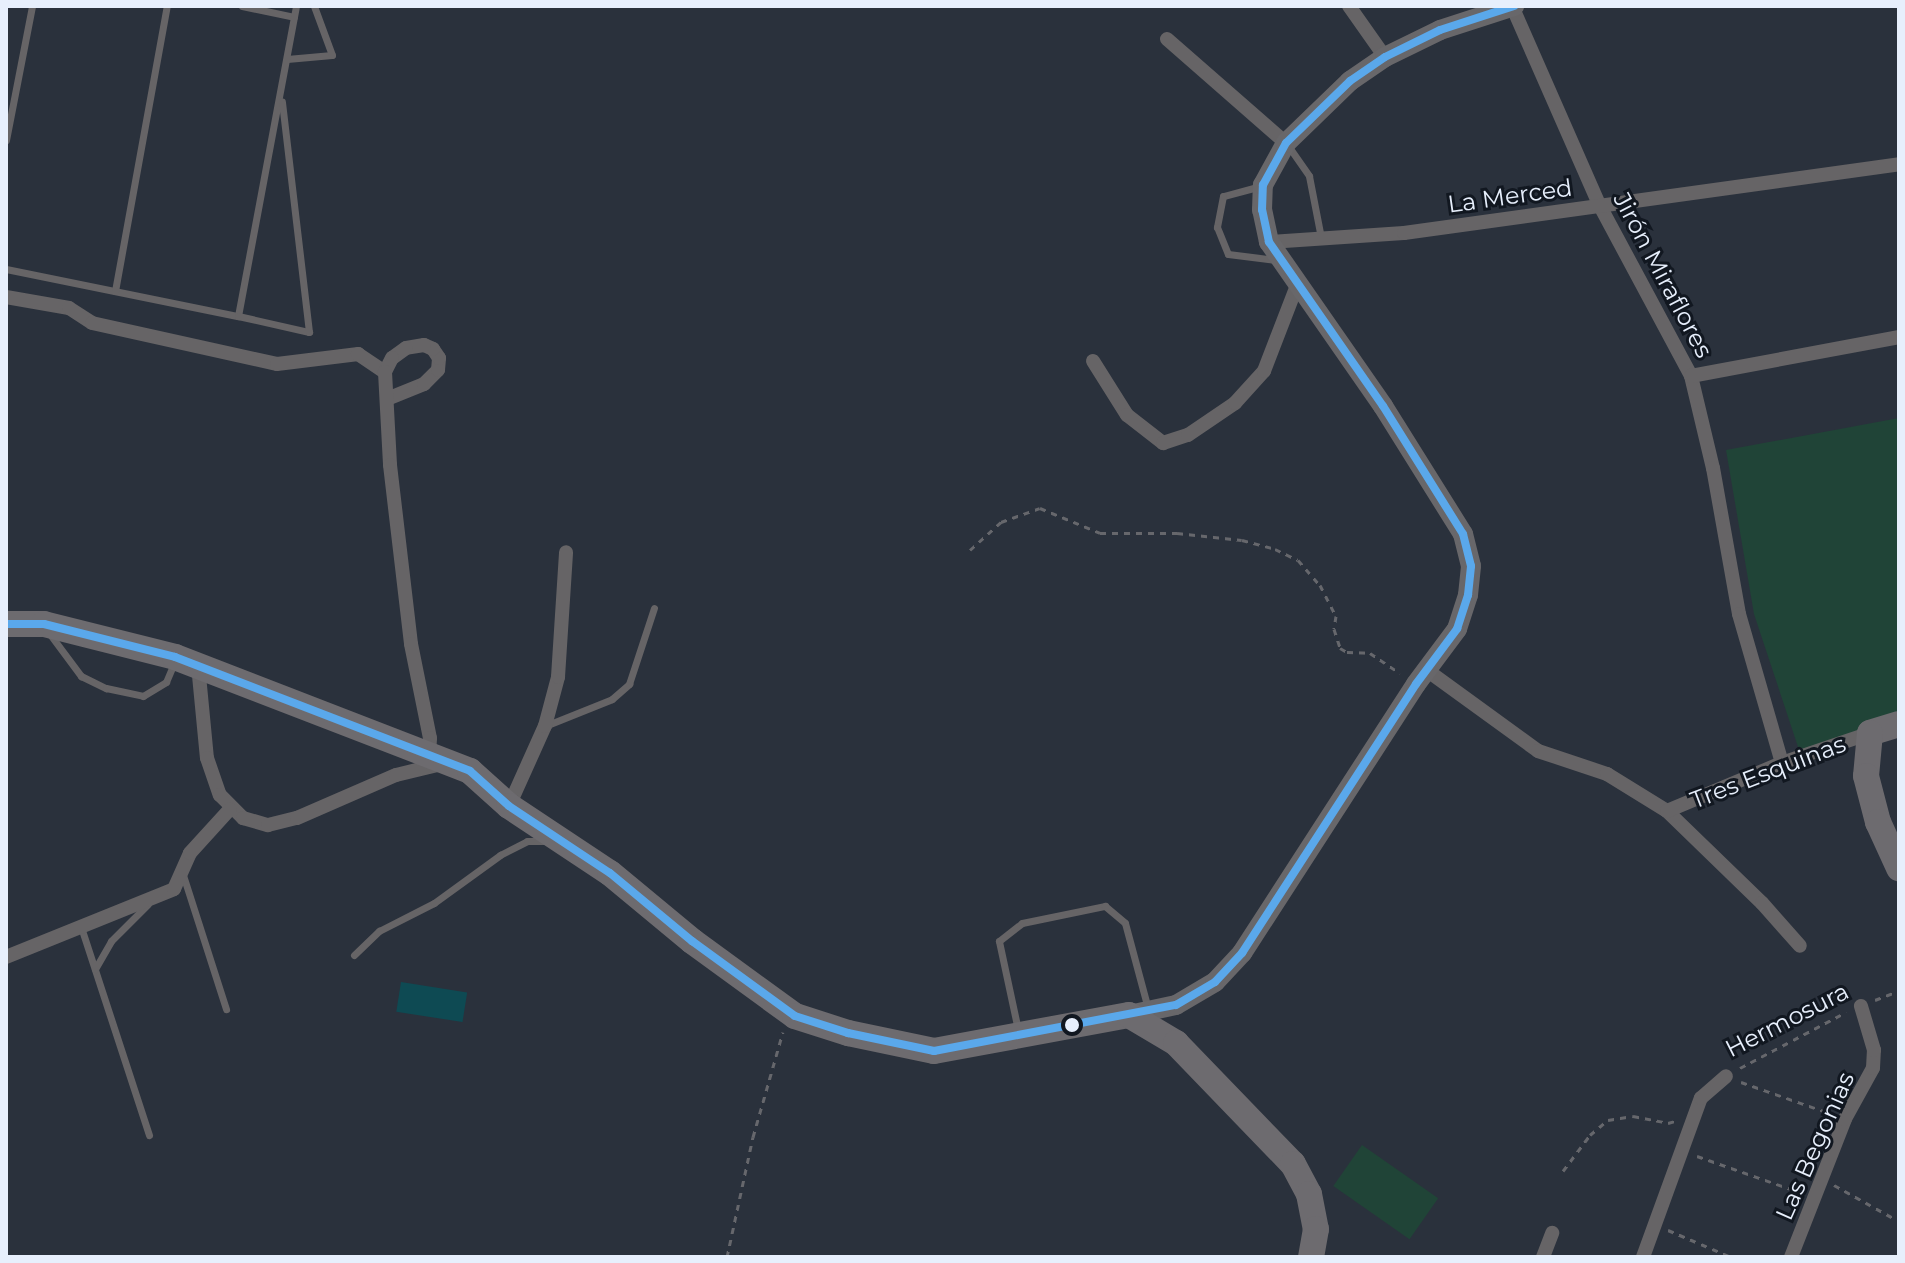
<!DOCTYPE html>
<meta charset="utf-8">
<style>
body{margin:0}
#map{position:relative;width:1905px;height:1263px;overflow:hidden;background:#2a313c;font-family:Montserrat,sans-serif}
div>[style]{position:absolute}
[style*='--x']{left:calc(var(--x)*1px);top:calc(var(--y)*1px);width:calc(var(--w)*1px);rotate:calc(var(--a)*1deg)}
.green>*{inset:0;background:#204437;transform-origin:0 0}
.water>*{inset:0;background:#0e4a53;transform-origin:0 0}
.path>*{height:3px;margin-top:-1.5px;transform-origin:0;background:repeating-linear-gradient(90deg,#66676c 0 6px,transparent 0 12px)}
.lane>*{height:7px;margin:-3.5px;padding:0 3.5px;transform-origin:3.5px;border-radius:3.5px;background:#666466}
.street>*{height:14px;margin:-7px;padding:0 7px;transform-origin:7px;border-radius:7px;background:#666466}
.secondary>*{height:20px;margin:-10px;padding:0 10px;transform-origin:10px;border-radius:10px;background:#68676a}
.highway>*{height:26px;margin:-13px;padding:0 13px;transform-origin:13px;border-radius:13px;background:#6d6b6f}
.bus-1>*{height:8px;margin:-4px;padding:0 4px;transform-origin:4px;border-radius:4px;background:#5aa8eb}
.dots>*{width:22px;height:22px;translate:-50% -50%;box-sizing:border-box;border:4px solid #111720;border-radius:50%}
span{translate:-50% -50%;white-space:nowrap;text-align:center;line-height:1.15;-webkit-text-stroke:6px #111720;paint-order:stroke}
.street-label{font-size:24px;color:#e7effc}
.frame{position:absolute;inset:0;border:8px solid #e7effc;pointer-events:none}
</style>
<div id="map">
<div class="green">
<div style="clip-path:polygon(1899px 418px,1899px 716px,1802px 759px,1754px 614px,1726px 450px)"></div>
<div style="left:1362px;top:1145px;width:93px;height:50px;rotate:35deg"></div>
</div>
<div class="water">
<div style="left:401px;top:982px;width:67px;height:30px;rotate:9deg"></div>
</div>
<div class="path">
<div style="--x:970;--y:550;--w:42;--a:-42.1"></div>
<div style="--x:1001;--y:522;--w:41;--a:-19.7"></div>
<div style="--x:1040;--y:508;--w:65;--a:22.6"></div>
<div style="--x:1100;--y:533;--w:77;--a:0"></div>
<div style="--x:1177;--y:533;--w:65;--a:6.1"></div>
<div style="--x:1242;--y:540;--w:34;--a:15"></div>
<div style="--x:1275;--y:549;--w:25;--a:26"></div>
<div style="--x:1298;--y:560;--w:33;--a:49"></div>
<div style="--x:1320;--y:585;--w:35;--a:63"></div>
<div style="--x:1336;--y:616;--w:13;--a:99"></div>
<div style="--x:1334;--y:629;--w:20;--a:72"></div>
<div style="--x:1340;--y:648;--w:8;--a:30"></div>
<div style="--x:1347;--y:652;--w:23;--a:2"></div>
<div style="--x:1370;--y:653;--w:36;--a:34"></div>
<div style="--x:1875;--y:1000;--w:26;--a:-21"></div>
<div style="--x:1740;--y:1068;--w:120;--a:-27.8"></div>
<div style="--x:1741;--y:1082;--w:96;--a:19.4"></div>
<div style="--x:1697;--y:1156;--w:108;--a:19.4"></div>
<div style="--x:1563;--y:1171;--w:45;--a:-53.1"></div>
<div style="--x:1590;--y:1135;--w:23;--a:-40"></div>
<div style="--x:1608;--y:1120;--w:25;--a:-9"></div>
<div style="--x:1633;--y:1116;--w:36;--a:11"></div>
<div style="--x:1668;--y:1123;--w:7;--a:-16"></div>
<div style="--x:1834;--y:1185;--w:68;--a:29.2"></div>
<div style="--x:1668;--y:1230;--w:69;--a:23.2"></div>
<div style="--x:727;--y:1257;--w:123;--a:-77.8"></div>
<div style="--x:753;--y:1137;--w:109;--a:-74.1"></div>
</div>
<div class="lane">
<div style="--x:242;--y:6;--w:53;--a:11.9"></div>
<div style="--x:287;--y:59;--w:45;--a:-5.1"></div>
<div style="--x:332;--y:55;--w:52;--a:-110.2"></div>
<div style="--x:6;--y:140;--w:136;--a:-79"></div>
<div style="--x:1289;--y:147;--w:35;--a:55"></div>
<div style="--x:1309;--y:176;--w:63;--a:79"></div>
<div style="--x:1261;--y:186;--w:39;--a:165"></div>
<div style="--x:1223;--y:196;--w:32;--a:101"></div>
<div style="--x:1217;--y:227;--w:29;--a:68"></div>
<div style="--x:1228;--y:254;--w:48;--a:7.1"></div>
<div style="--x:6;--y:269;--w:237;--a:11.5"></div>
<div style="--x:238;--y:316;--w:315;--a:-79.4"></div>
<div style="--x:115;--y:291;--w:290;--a:-79.7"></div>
<div style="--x:238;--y:316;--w:73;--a:12.7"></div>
<div style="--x:309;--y:332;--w:232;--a:-96.7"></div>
<div style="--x:49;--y:633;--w:54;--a:53.3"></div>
<div style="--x:81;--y:676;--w:28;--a:26"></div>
<div style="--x:106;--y:688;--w:38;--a:12"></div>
<div style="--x:143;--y:696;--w:27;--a:-31"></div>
<div style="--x:166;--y:682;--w:21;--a:-67"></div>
<div style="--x:545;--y:726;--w:72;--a:-21.9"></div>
<div style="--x:612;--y:699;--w:23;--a:-41"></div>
<div style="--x:629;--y:684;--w:80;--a:-71.8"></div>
<div style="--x:183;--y:875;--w:141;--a:72.2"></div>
<div style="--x:81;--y:927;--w:219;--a:71.9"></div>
<div style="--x:354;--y:955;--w:35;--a:-44"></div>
<div style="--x:379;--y:931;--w:62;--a:-27"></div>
<div style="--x:434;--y:903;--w:82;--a:-36"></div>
<div style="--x:500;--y:855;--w:30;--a:-27"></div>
<div style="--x:527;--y:841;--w:19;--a:0"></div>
<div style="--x:95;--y:969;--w:32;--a:-60"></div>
<div style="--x:111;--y:941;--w:52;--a:-45"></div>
<div style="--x:1018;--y:1030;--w:91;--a:-102.1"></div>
<div style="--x:999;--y:941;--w:29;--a:-38"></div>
<div style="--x:1022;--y:923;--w:85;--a:-11.6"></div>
<div style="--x:1105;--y:906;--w:26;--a:40"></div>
<div style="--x:1125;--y:923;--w:89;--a:75"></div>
</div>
<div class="street">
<div style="--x:1349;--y:6;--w:62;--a:54.8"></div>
<div style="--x:1512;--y:6;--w:219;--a:66.3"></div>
<div style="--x:1600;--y:206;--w:193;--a:61.8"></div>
<div style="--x:1691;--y:376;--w:95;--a:76.6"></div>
<div style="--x:1713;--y:468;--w:148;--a:79.9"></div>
<div style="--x:1739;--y:614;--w:155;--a:73.9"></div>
<div style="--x:1167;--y:39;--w:158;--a:41.2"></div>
<div style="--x:1269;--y:242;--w:135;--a:-3.8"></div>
<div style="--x:1404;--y:233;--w:500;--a:-7.9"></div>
<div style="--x:6;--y:297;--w:64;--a:9.9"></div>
<div style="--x:69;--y:308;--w:27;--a:33"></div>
<div style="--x:92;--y:323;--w:189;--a:12.5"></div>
<div style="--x:277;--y:364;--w:82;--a:-7"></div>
<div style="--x:358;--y:354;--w:32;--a:34"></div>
<div style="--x:1093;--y:361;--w:64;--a:57.8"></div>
<div style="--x:1127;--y:415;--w:46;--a:37.9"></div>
<div style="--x:1163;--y:443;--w:26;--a:-18"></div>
<div style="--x:1188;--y:435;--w:57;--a:-34.2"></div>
<div style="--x:1235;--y:403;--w:43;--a:-47.8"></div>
<div style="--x:1264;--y:371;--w:94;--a:-68.9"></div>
<div style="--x:1691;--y:376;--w:212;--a:-10.6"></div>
<div style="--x:387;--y:399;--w:40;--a:-22"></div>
<div style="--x:424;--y:384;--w:20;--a:-45"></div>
<div style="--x:438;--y:370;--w:12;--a:-85"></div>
<div style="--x:439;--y:358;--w:11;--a:-124"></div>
<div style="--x:433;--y:349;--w:10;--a:-156"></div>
<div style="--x:424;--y:345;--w:18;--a:171"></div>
<div style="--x:406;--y:348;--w:17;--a:144"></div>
<div style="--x:392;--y:358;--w:16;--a:117"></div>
<div style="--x:385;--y:372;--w:93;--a:86.9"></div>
<div style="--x:390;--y:465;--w:180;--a:83.3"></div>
<div style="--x:411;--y:644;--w:96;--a:78.6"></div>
<div style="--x:430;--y:738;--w:19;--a:93"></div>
<div style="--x:198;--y:665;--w:93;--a:84.5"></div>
<div style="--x:207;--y:758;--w:39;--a:71"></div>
<div style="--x:220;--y:795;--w:33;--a:45"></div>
<div style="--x:243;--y:818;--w:26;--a:16"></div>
<div style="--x:268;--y:825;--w:30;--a:-14"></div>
<div style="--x:297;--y:818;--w:108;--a:-23.5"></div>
<div style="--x:396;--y:775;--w:46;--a:-13.7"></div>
<div style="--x:1428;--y:671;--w:136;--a:36"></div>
<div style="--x:1538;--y:751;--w:73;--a:18.4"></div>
<div style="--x:1607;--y:774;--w:70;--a:31.7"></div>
<div style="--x:1667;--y:811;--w:132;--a:44.1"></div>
<div style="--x:1762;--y:903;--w:57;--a:48.5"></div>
<div style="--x:509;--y:806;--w:88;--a:-65.8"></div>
<div style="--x:545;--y:726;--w:51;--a:-75.1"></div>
<div style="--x:558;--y:677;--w:125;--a:-86.3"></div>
<div style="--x:1667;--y:811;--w:125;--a:-22.7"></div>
<div style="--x:1782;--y:763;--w:93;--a:-18.8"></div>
<div style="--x:6;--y:957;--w:181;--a:-22"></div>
<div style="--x:174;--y:889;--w:39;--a:-66"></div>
<div style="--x:190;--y:853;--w:59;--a:-47.7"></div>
<div style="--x:1543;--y:1257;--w:26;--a:-69"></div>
<div style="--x:1643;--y:1257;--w:169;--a:-70"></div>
<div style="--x:1701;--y:1098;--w:33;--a:-41"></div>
<div style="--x:1791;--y:1257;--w:148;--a:-68.6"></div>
<div style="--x:1845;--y:1119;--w:58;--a:-61.2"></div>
<div style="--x:1873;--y:1068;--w:18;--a:-87"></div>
<div style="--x:1874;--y:1050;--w:46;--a:-106.5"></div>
</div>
<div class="secondary">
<div style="--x:1129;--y:1015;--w:48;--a:-12"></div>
<div style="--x:1176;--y:1005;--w:45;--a:-30.5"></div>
<div style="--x:1215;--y:982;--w:40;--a:-47"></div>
<div style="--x:1242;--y:953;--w:320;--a:-57.1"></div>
<div style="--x:1416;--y:684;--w:69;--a:-53.3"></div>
<div style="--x:1457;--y:629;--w:36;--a:-72"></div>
<div style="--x:1468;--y:595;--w:29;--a:-84"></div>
<div style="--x:1471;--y:566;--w:33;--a:-104"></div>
<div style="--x:1463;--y:534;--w:151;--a:-122"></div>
<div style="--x:1383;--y:406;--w:200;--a:-124.8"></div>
<div style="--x:1269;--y:242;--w:33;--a:-102"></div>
<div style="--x:1262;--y:210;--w:25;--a:-88"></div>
<div style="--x:1263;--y:185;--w:48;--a:-61.3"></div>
<div style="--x:1286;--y:143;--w:89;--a:-44.1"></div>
<div style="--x:1350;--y:81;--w:42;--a:-34.4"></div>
<div style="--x:1385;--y:57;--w:61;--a:-26.1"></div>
<div style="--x:1440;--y:30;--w:78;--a:-18"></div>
</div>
<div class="highway">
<div style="--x:6;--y:624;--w:38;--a:0"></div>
<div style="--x:44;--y:624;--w:135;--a:14.1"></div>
<div style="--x:175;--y:657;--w:316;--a:21.1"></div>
<div style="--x:470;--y:771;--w:52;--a:41.9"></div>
<div style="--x:509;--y:806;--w:121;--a:33.6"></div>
<div style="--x:610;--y:873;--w:107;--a:39.7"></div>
<div style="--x:692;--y:941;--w:127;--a:36.1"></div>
<div style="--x:795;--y:1016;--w:56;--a:17.8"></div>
<div style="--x:848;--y:1033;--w:88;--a:11.8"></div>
<div style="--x:934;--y:1051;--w:198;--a:-10.5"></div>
<div style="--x:1129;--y:1015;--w:55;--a:30.8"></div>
<div style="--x:1176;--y:1043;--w:168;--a:46"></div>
<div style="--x:1293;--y:1164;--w:34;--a:62"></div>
<div style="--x:1309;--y:1194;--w:36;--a:79"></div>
<div style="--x:1316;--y:1229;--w:28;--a:100"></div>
<div style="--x:1899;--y:724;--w:30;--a:163"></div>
<div style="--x:1870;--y:733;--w:43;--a:95.3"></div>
<div style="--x:1866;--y:776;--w:48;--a:75.4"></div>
<div style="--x:1878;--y:822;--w:51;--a:65.5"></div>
</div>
<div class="bus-1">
<div style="--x:6;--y:624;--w:38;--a:0"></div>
<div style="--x:44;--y:624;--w:135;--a:14.1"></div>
<div style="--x:175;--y:657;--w:316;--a:21.1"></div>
<div style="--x:470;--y:771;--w:52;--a:41.9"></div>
<div style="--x:509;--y:806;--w:121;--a:33.6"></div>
<div style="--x:610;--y:873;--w:107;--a:39.7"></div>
<div style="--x:692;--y:941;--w:127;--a:36.1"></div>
<div style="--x:795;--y:1016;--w:56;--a:17.8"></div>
<div style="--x:848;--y:1033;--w:88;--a:11.8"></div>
<div style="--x:934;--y:1051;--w:246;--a:-10.8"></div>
<div style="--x:1176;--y:1005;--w:45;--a:-30.5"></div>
<div style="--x:1215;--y:982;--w:40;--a:-47"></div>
<div style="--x:1242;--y:953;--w:320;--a:-57.1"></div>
<div style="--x:1416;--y:684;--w:69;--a:-53.3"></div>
<div style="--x:1457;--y:629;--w:36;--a:-72"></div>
<div style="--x:1468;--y:595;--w:29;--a:-84"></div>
<div style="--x:1471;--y:566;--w:33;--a:-104"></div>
<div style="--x:1463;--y:534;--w:151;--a:-122"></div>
<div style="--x:1383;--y:406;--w:200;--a:-124.8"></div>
<div style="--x:1269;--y:242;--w:33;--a:-102"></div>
<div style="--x:1262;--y:210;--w:25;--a:-88"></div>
<div style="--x:1263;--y:185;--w:48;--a:-61.3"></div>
<div style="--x:1286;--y:143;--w:89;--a:-44.1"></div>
<div style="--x:1350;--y:81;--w:42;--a:-34.4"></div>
<div style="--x:1385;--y:57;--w:61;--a:-26.1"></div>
<div style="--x:1440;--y:30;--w:78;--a:-18"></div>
</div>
<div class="dots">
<div style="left:1072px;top:1025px;background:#e7effc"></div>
</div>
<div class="street-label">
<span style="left:1510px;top:196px;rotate:-8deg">La Merced</span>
<span style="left:1663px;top:275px;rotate:62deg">Jirón Miraflores</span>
<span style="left:1768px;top:772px;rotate:-21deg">Tres Esquinas</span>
<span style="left:1787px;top:1020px;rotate:-27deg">Hermosura</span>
<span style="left:1815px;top:1146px;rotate:-66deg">Las Begonias</span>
</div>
<div class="frame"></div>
</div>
